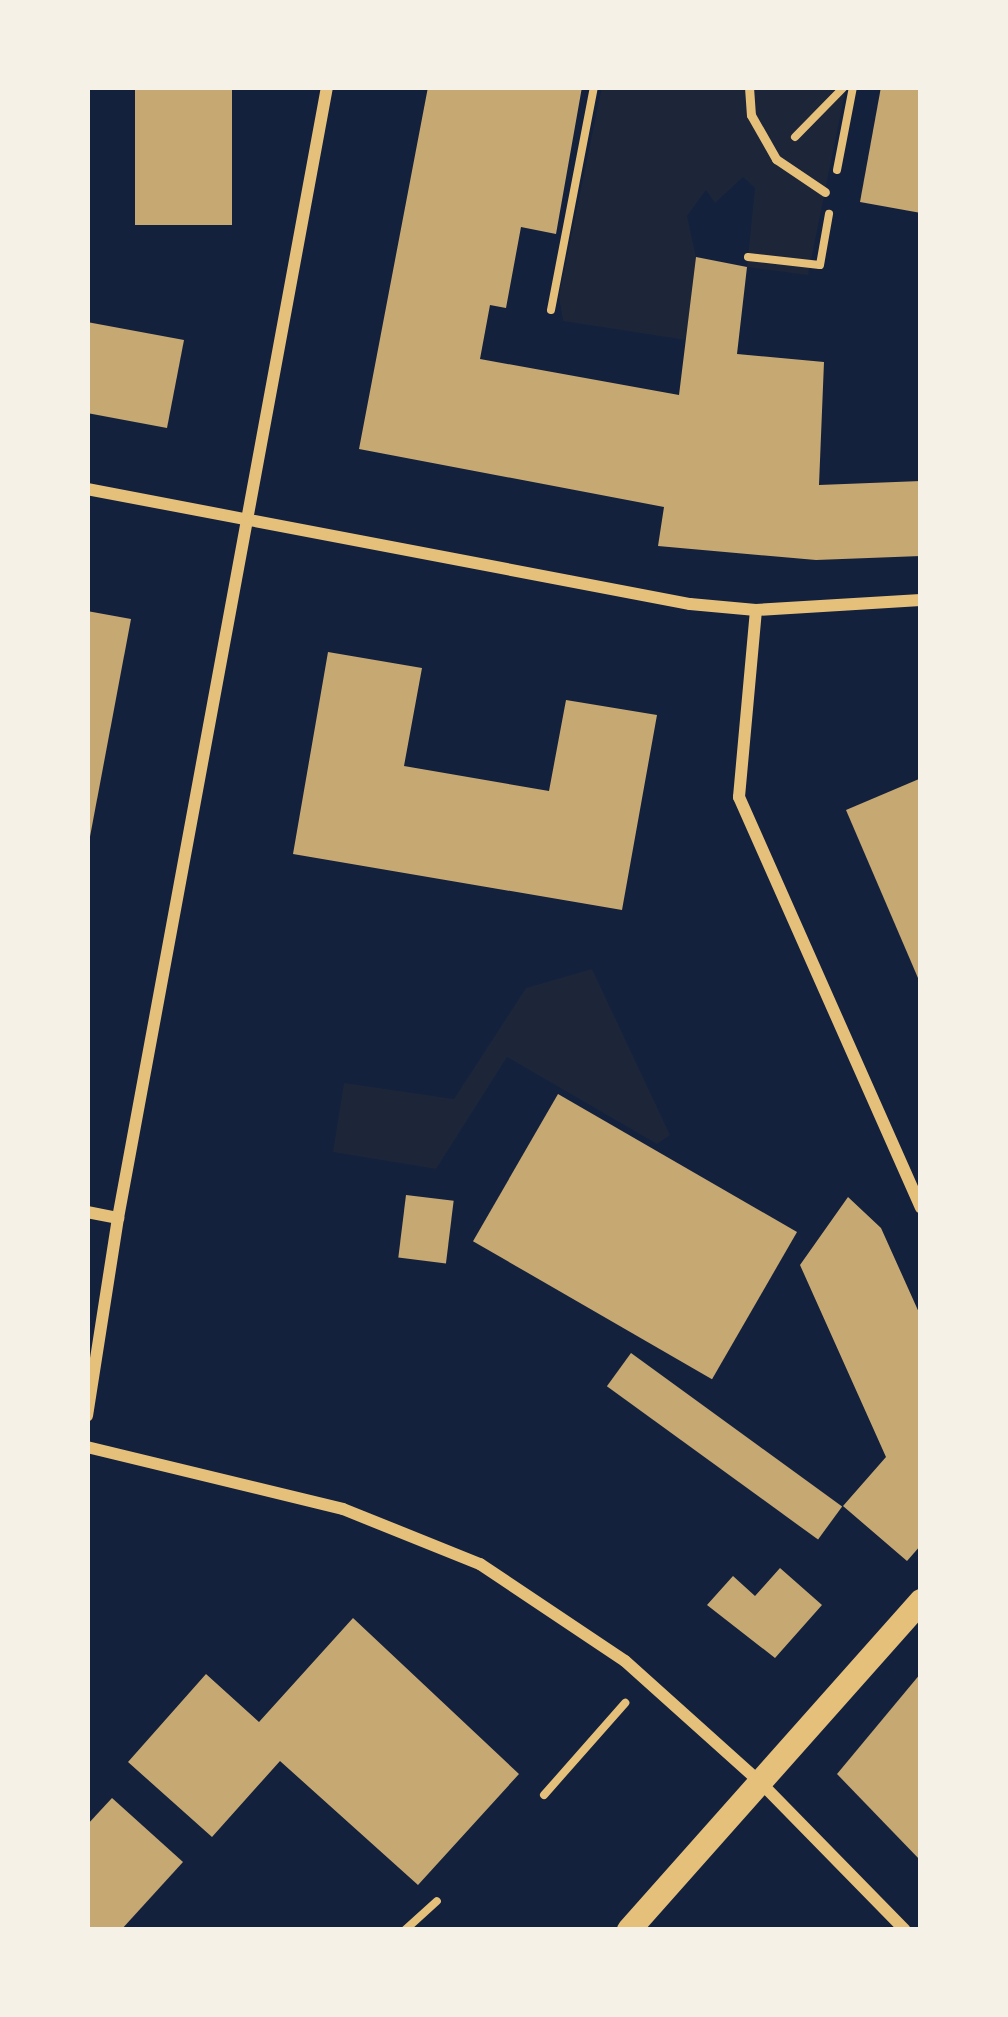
<!DOCTYPE html>
<style>
body{margin:0}
#map{position:relative;width:1008px;height:2017px;overflow:hidden;background:#14213d;font-family:Ubuntu,sans-serif}
div>[style]{position:absolute}
[style*='--x']{left:calc(var(--x)*1px);top:calc(var(--y)*1px);width:calc(var(--w)*1px);rotate:calc(var(--a)*1deg)}
.green>*{inset:0;background:#1d2539}
.building>*{inset:0;background:#c6a872;transform-origin:0 0}
.path>*{height:8px;margin:-4px;padding:0 4px;transform-origin:4px;border-radius:4px;background:#e5c07b}
.service>*{height:9px;margin:-4.5px;padding:0 4.5px;transform-origin:4.5px;border-radius:4.5px;background:#e5c07b}
.minor>*{height:12px;margin:-6px;padding:0 6px;transform-origin:6px;border-radius:6px;background:#e5c07b}
.secondary>*{height:24px;margin:-12px;padding:0 12px;transform-origin:12px;border-radius:12px;background:#e5c07b}
span{translate:-50% -50%;white-space:nowrap;text-align:center;line-height:1.15;-webkit-text-stroke:9px #f6f1e7;paint-order:stroke}
.frame{position:absolute;inset:0;border:90px solid #f6f1e7;pointer-events:none}
</style>
<div id="map">
<div class="green">
<div style="clip-path:polygon(602px 87px,846px 87px,808px 275px,747px 267px,755px 188px,743px 177px,715px 203px,706px 190px,687px 216px,696px 257px,686px 340px,563px 321px,559px 296px)"></div>
<div style="clip-path:polygon(592px 969px,670px 1135px,657px 1144px,507px 1057px,436px 1169px,333px 1152px,344px 1083px,454px 1099px,526px 988px)"></div>
</div>
<div class="building">
<div style="left:135px;top:87px;width:97px;height:138px"></div>
<div style="clip-path:polygon(428px 87px,582px 87px,556px 234px,521px 227px,506px 308px,490px 305px,480px 359px,679px 395px,696px 257px,747px 267px,737px 354px,824px 362px,819px 485px,921px 481px,921px 556px,816px 560px,658px 546px,664px 507px,359px 449px)"></div>
<div style="clip-path:polygon(881px 87px,921px 87px,921px 213px,860px 202px)"></div>
<div style="clip-path:polygon(87px 322px,184px 340px,167px 428px,87px 413px)"></div>
<div style="clip-path:polygon(87px 611px,131px 619px,89px 842px,87px 842px)"></div>
<div style="clip-path:polygon(328px 652px,422px 668px,404px 766px,549px 791px,566px 700px,657px 715px,622px 910px,293px 854px)"></div>
<div style="clip-path:polygon(919px 779px,921px 782px,921px 985px,846px 810px)"></div>
<div style="left:558px;top:1094px;width:276px;height:170px;rotate:30deg"></div>
<div style="left:406px;top:1195px;width:48px;height:63px;rotate:7deg"></div>
<div style="clip-path:polygon(848px 1197px,881px 1228px,921px 1317px,921px 1545px,907px 1561px,843px 1506px,886px 1457px,800px 1265px)"></div>
<div style="left:631px;top:1353px;width:261px;height:41px;rotate:36deg"></div>
<div style="clip-path:polygon(780px 1568px,822px 1605px,775px 1658px,707px 1605px,733px 1576px,755px 1596px)"></div>
<div style="clip-path:polygon(353px 1618px,519px 1774px,418px 1885px,280px 1761px,212px 1837px,128px 1762px,206px 1674px,259px 1722px)"></div>
<div style="clip-path:polygon(921px 1673px,921px 1861px,837px 1774px)"></div>
<div style="clip-path:polygon(112px 1798px,183px 1862px,121px 1930px,87px 1930px,87px 1825px)"></div>
</div>
<div class="path">
<div style="--x:795;--y:137;--w:70;--a:-45.6"></div>
<div style="--x:837;--y:170;--w:85;--a:-79.1"></div>
<div style="--x:748;--y:257;--w:72;--a:6.3"></div>
<div style="--x:820;--y:265;--w:52;--a:-80"></div>
<div style="--x:551;--y:310;--w:227;--a:-79.1"></div>
<div style="--x:544;--y:1795;--w:123;--a:-48.6"></div>
<div style="--x:405;--y:1930;--w:43;--a:-42.2"></div>
</div>
<div class="service">
<div style="--x:749;--y:87;--w:28;--a:86"></div>
<div style="--x:751;--y:115;--w:51;--a:60.4"></div>
<div style="--x:776;--y:159;--w:59;--a:34"></div>
</div>
<div class="minor">
<div style="--x:87;--y:489;--w:614;--a:10.8"></div>
<div style="--x:690;--y:604;--w:66;--a:5.2"></div>
<div style="--x:756;--y:610;--w:165;--a:-3.5"></div>
<div style="--x:756;--y:610;--w:188;--a:95.2"></div>
<div style="--x:739;--y:797;--w:449;--a:66.1"></div>
<div style="--x:87;--y:1212;--w:32;--a:11"></div>
<div style="--x:118;--y:1218;--w:200;--a:98.9"></div>
<div style="--x:118;--y:1218;--w:1150;--a:-79.53"></div>
<div style="--x:87;--y:1447;--w:263;--a:13.6"></div>
<div style="--x:343;--y:1509;--w:148;--a:21.9"></div>
<div style="--x:480;--y:1564;--w:174;--a:33.8"></div>
<div style="--x:625;--y:1661;--w:181;--a:41.9"></div>
<div style="--x:760;--y:1782;--w:207;--a:45.6"></div>
</div>
<div class="secondary">
<div style="--x:629;--y:1930;--w:440;--a:-48.4"></div>
</div>
<div class="frame"></div>
</div>
